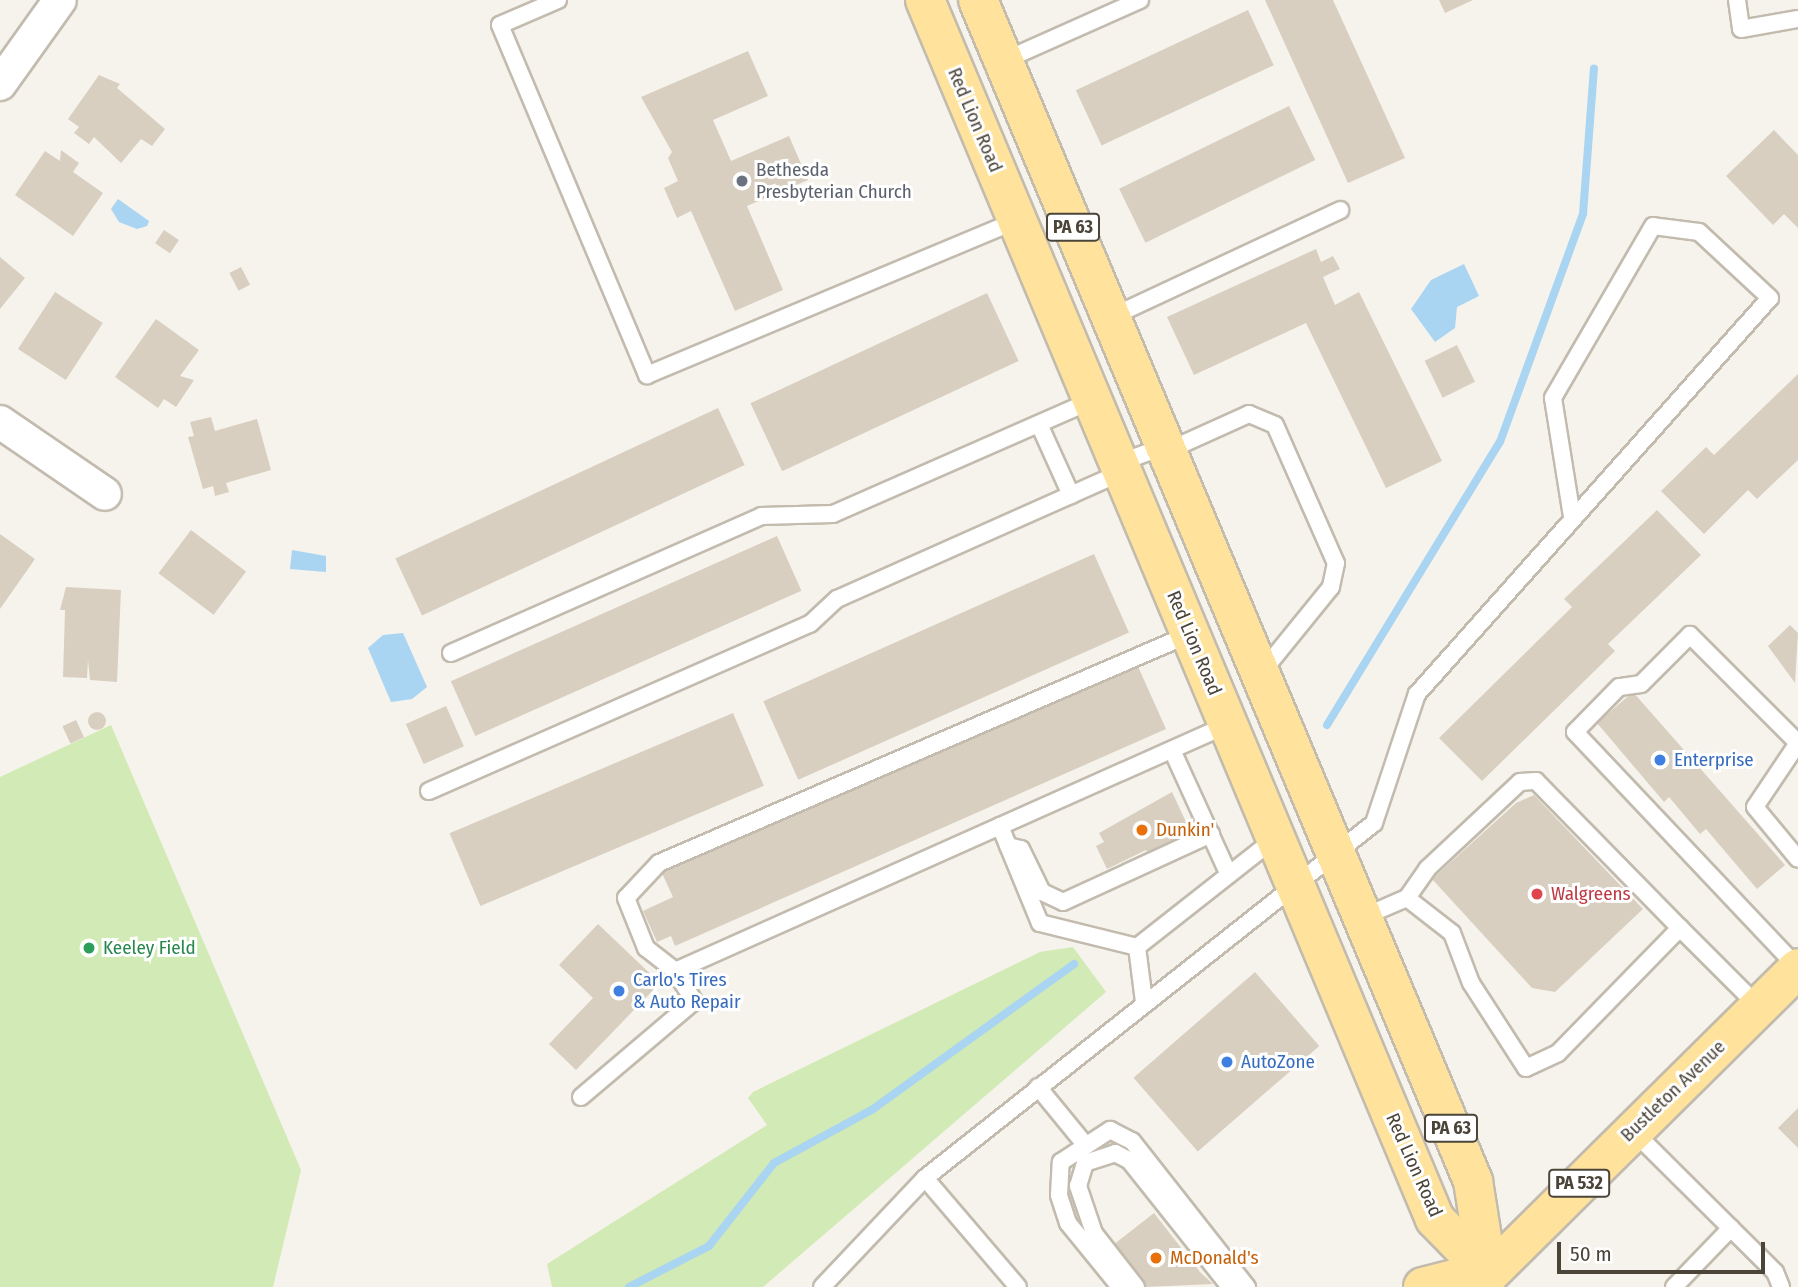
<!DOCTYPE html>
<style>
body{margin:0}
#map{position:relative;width:1798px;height:1287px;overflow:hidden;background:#f6f3ec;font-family:"Fira Sans Condensed",sans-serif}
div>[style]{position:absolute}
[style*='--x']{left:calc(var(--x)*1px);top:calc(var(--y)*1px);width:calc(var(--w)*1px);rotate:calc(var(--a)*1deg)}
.green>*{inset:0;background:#d2eab5}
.water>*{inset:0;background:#a9d4f2}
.stream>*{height:8px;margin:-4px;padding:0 4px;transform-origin:4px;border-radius:4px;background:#a9d4f2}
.building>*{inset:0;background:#d8cfc1;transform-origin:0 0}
.round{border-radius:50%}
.roads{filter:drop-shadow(2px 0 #c2bbae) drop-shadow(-2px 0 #c2bbae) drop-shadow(0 2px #c2bbae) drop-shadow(0 -2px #c2bbae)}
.lane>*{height:16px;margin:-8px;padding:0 8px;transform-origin:8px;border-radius:8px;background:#fff}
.street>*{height:32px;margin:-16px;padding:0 16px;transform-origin:16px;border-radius:16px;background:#fff}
.primary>*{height:38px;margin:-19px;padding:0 19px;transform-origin:19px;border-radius:19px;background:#ffe39c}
.dots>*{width:19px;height:19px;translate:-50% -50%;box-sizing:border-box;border:4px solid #fff;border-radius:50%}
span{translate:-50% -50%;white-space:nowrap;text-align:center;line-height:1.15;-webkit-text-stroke:6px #fff;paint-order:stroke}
.shield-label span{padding:2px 5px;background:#fff;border:2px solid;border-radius:5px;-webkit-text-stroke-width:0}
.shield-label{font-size:18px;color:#4b4439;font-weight:700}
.street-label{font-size:19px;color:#4b4439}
.worship-label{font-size:19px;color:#5b616d}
.left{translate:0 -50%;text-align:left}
.shop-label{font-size:19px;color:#366cbe}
.food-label{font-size:19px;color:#c56008}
.health-label{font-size:19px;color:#be3a42}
.leisure-label{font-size:19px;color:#27864d}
.scale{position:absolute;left:1557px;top:1242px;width:208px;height:32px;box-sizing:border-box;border:4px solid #4b4439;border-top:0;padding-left:9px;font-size:21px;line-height:24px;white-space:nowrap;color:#4b4439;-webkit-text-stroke:5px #fff;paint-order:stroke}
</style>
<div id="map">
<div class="green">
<div style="clip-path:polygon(111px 725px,301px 1170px,273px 1287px,0 1287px,0 777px)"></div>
<div style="clip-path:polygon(1073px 947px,1106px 992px,763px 1287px,552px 1287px,547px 1264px,767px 1125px,748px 1098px,753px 1092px,1040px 952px)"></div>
</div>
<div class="water">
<div style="clip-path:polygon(118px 199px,149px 221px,147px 226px,137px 229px,119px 222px,111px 209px)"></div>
<div style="clip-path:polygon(1464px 264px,1479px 296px,1457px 307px,1455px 328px,1435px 342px,1411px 309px,1431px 280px)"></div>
<div style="clip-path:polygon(292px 550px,326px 556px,326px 572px,290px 569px)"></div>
<div style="clip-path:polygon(403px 633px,427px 687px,412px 699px,391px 702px,368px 648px,383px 635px)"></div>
</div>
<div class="stream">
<div style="--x:1327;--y:725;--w:332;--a:-58.6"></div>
<div style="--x:1500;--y:442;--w:243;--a:-70"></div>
<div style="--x:1583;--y:214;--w:146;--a:-85.7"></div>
<div style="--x:629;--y:1287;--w:90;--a:-27.1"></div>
<div style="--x:709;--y:1246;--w:105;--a:-51.9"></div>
<div style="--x:774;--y:1163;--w:113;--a:-28.6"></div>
<div style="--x:873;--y:1109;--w:248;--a:-35.8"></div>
</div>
<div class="building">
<div style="clip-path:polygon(1265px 0,1333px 0,1405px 158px,1348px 183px)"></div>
<div style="clip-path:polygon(1439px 0,1473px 0,1445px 13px)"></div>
<div style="left:1248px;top:10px;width:61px;height:190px;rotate:65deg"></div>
<div style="clip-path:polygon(748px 51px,768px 96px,713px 120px,731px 161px,789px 136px,808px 180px,747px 206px,783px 290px,735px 311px,691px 211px,677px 218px,664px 188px,678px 181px,668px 158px,672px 152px,641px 97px)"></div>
<div style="clip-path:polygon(99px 75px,120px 84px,117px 88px,165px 129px,152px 146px,141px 139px,121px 163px,94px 137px,89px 144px,74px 133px,79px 127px,68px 119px)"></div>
<div style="left:1289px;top:106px;width:60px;height:189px;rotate:64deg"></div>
<div style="clip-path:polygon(1774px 130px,1798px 155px,1798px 228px,1784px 214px,1773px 225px,1726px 176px)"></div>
<div style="clip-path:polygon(61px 150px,79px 163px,73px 172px,103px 193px,73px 236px,15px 195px,45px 151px,60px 161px)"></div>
<div style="left:164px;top:230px;width:18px;height:16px;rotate:34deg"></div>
<div style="clip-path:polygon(1316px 249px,1321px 262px,1333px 256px,1340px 269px,1323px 277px,1335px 305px,1359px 292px,1442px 461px,1386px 488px,1306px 323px,1194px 375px,1167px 317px)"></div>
<div style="clip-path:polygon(0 257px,25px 278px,0 309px)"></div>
<div style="left:241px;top:267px;width:20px;height:13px;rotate:63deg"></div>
<div style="left:55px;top:292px;width:57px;height:68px;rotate:33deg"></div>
<div style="left:987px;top:293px;width:75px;height:261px;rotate:65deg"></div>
<div style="clip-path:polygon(156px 319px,199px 350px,180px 376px,194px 380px,176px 407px,164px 399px,158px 408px,115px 377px)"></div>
<div style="left:1457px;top:345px;width:41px;height:36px;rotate:64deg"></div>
<div style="clip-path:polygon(1798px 374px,1798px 460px,1757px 499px,1748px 490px,1704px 534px,1661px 491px,1706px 447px,1714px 455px)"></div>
<div style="left:718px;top:408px;width:63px;height:356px;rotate:65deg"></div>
<div style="clip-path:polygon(211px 417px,215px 431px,257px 419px,271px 470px,226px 483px,229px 492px,215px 496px,213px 486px,203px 489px,188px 437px,194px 436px,190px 422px)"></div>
<div style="clip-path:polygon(1657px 510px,1701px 555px,1608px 644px,1615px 651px,1482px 781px,1439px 738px,1572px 607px,1564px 599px)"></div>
<div style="left:191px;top:530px;width:69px;height:54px;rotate:37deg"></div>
<div style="clip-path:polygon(0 534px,35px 559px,0 609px)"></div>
<div style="left:777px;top:536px;width:60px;height:357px;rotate:66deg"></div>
<div style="left:1094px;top:554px;width:86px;height:362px;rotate:66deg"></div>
<div style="clip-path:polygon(66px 587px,121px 590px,117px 682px,90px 680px,88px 660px,87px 678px,63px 677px,65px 610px,60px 610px)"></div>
<div style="clip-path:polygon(1790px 625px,1798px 633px,1795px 683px,1768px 646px)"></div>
<div style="clip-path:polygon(1136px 662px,1166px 729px,675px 946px,671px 936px,657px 942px,643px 911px,673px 897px,661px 871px)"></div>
<div style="clip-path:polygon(1633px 692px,1785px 865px,1757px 889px,1706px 829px,1700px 834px,1669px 797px,1664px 802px,1597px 723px)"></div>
<div style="left:446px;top:706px;width:44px;height:44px;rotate:66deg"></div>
<div class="round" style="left:88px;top:712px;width:18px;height:18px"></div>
<div style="left:733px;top:713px;width:79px;height:308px;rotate:67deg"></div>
<div style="left:76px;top:720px;width:19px;height:15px;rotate:65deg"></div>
<div style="clip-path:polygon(1172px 792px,1187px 824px,1179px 828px,1184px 837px,1151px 860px,1146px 850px,1107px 869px,1096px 846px,1104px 842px,1099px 833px)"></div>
<div style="clip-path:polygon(1534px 795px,1643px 909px,1555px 992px,1532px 988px,1432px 879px,1516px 803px)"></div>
<div style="clip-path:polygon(598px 924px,660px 983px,576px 1070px,549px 1044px,593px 998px,559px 965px)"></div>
<div style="left:1255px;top:972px;width:98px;height:161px;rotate:49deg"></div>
<div style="clip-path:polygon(1798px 1108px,1798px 1148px,1778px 1128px)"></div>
<div style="clip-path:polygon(1154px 1213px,1200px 1272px,1213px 1284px,1146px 1287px,1113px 1245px)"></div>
</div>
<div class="roads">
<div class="lane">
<div style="--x:558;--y:0;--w:63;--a:156.7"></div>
<div style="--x:500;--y:25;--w:380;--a:67.2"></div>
<div style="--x:647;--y:375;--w:402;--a:-22.7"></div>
<div style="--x:1737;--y:0;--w:29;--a:82"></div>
<div style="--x:1741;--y:29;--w:58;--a:-10"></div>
<div style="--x:1003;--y:61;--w:150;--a:-24"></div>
<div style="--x:1111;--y:317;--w:253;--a:-25"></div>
<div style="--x:1039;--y:424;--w:78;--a:65.7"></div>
<div style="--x:1167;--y:451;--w:90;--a:-24.3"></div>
<div style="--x:1249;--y:414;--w:28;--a:23"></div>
<div style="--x:1275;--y:425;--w:151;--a:66.2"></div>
<div style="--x:1336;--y:563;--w:25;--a:102"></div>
<div style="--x:1331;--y:587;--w:109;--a:129.1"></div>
<div style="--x:1119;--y:463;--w:49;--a:-20.3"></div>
<div style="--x:1190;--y:634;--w:578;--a:156.67"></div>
<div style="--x:659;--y:863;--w:48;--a:133.3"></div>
<div style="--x:626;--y:898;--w:54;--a:68.2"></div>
<div style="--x:646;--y:948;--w:37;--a:38"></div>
<div style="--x:675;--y:971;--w:607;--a:-24.03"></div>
<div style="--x:451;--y:653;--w:339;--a:-23.8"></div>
<div style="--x:761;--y:516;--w:72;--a:-1.6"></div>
<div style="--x:833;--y:514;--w:284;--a:-23.7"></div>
<div style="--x:1798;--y:743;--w:153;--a:-135"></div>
<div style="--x:1690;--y:635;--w:69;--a:135"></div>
<div style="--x:1641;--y:684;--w:22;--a:172"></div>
<div style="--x:1619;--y:687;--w:63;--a:134.4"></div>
<div style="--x:1575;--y:732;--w:325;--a:46.6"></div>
<div style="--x:1798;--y:743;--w:77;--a:123.9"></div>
<div style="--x:1755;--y:807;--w:67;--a:50.4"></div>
<div style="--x:1172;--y:750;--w:137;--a:65.5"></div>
<div style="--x:429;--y:791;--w:416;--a:-23.7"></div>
<div style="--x:810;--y:624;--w:37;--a:-43"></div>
<div style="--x:837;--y:599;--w:312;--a:-24"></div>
<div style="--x:1000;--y:826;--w:105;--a:67.6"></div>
<div style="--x:1040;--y:923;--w:100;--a:13.9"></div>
<div style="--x:1137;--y:947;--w:178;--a:-38.2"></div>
<div style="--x:1008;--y:846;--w:13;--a:13"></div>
<div style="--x:1021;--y:849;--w:48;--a:64"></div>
<div style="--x:1042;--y:892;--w:23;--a:25"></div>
<div style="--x:1063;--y:902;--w:163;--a:-24.7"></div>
<div style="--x:1407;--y:898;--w:35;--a:-55"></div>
<div style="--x:1427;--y:869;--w:127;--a:-43.1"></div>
<div style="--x:1520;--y:782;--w:16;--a:-4"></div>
<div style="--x:1536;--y:781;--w:206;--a:45.6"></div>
<div style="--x:1363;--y:917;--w:48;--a:-23.4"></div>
<div style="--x:1407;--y:898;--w:57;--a:37.9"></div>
<div style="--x:1452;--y:933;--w:53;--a:69.2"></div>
<div style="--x:1471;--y:983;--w:101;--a:57.1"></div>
<div style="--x:1526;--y:1068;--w:35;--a:-25"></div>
<div style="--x:1558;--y:1053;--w:175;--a:-45.7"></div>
<div style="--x:1680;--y:928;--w:112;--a:45"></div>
<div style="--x:1137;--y:947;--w:55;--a:82.7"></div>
<div style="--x:1038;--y:1087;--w:71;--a:50.7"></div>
<div style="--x:581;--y:1097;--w:148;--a:-40.3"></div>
<div style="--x:694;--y:1001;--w:36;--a:-122"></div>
<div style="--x:1632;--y:1130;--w:202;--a:44.8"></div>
<div style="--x:1775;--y:1272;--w:16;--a:68"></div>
<div style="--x:822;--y:1287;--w:150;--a:-46.6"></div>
<div style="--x:1018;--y:1287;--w:143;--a:-130.5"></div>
<div style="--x:925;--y:1178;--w:572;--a:-38.33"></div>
<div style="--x:1374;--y:823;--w:136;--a:-71.6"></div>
<div style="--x:1417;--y:694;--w:530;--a:-48.29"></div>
<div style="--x:1770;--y:298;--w:97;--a:-137.1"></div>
<div style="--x:1699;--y:232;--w:46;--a:-172.6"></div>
<div style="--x:1653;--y:226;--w:199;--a:120.2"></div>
<div style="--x:1553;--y:398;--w:120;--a:80.9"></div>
<div style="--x:1120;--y:1287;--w:82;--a:-129.1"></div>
<div style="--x:1068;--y:1223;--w:29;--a:-108"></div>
<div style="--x:1059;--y:1195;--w:33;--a:-87"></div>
<div style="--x:1061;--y:1162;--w:59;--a:-33.1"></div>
<div style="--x:1110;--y:1130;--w:25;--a:27"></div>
<div style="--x:1132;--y:1141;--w:186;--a:51.8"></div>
<div style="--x:1136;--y:1287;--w:68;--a:-127.9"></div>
<div style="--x:1094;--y:1233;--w:50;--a:-108.8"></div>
<div style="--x:1078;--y:1186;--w:24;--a:-73"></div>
<div style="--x:1085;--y:1163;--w:32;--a:-18"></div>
<div style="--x:1115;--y:1153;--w:16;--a:27"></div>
<div style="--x:1129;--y:1160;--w:157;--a:51.5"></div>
<div style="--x:1227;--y:1283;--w:19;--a:9"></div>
<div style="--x:1674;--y:1287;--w:82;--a:-46"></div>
</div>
<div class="street">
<div style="--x:0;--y:84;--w:103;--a:-54.5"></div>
<div style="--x:0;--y:422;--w:127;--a:34.4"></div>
</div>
<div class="primary">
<div style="--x:925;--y:0;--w:1321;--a:67.3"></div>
<div style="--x:1435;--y:1219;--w:73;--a:45.6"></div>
<div style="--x:978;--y:0;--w:1281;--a:67.26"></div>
<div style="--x:1473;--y:1181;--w:96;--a:81"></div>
<div style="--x:1423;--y:1287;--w:65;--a:-14.3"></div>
<div style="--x:1476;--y:1287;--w:453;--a:-44.7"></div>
</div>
</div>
<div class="dots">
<div style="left:742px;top:181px;background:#6b7280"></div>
<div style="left:1660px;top:760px;background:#3f7fe0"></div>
<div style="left:1142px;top:830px;background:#e8710a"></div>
<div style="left:1537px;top:894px;background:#e0444e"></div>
<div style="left:89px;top:948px;background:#2e9e5b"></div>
<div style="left:619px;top:991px;background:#3f7fe0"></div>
<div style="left:1227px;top:1062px;background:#3f7fe0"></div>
<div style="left:1156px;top:1258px;background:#e8710a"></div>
</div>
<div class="shield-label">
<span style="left:1073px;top:227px">PA 63</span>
<span style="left:1451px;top:1128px">PA 63</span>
<span style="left:1579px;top:1183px">PA 532</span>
</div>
<div class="street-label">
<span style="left:975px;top:120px;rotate:67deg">Red Lion Road</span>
<span style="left:1194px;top:643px;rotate:67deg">Red Lion Road</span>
<span style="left:1673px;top:1091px;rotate:-44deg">Bustleton Avenue</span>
<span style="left:1414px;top:1165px;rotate:66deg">Red Lion Road</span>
</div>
<div class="worship-label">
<span class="left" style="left:756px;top:181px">Bethesda<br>Presbyterian Church</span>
</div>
<div class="shop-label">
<span class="left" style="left:1674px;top:760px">Enterprise</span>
<span class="left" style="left:633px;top:991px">Carlo's Tires<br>&amp; Auto Repair</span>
<span class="left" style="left:1241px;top:1062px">AutoZone</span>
</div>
<div class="food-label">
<span class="left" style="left:1156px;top:830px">Dunkin'</span>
<span class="left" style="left:1170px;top:1258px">McDonald's</span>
</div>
<div class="health-label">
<span class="left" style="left:1551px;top:894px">Walgreens</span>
</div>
<div class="leisure-label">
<span class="left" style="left:103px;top:948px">Keeley Field</span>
</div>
<div class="scale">50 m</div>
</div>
